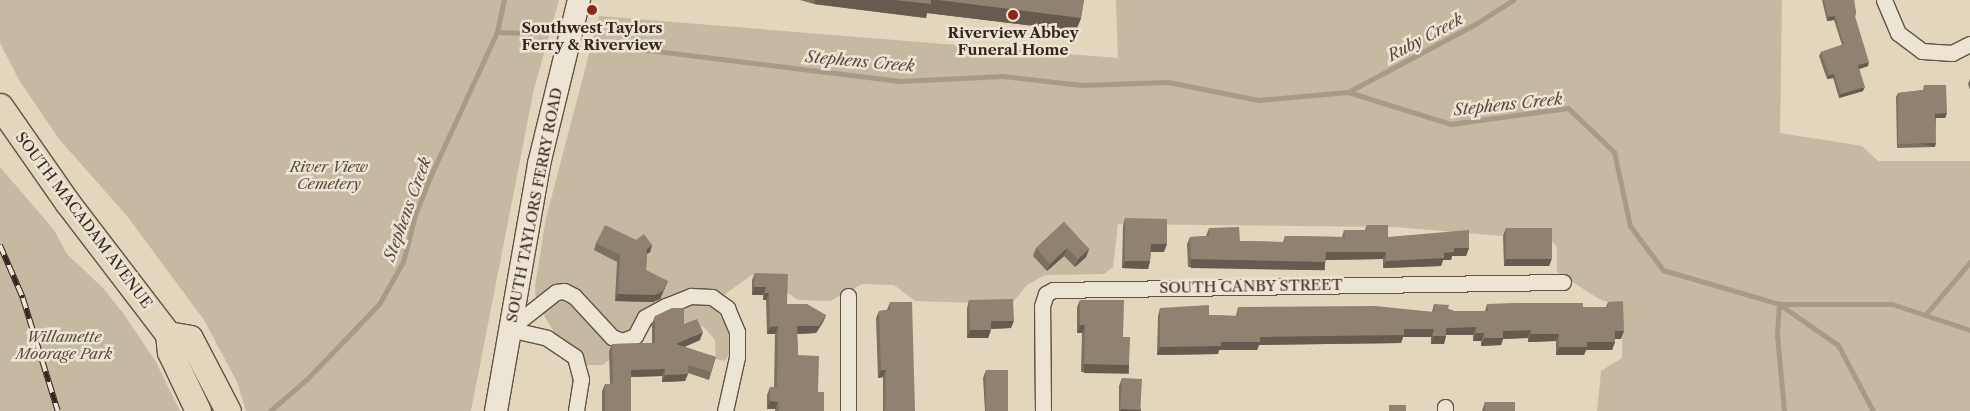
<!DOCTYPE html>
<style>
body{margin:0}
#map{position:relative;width:1970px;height:411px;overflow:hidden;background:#e2d7bd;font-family:"Libre Caslon Text",serif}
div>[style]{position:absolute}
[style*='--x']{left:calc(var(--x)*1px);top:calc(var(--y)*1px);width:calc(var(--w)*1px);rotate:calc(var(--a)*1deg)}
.green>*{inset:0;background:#c5b9a2}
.stream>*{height:5px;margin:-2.5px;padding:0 2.5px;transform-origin:2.5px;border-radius:2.5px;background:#a89a87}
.roads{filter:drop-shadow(1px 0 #625246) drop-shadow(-1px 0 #625246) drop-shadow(0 1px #625246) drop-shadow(0 -1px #625246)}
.minor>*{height:15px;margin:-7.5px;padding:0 7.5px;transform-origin:7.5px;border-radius:7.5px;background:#ece5d4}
.secondary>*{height:22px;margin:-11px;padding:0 11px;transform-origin:11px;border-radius:11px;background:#ece5d4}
.primary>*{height:25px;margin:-12.5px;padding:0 12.5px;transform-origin:12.5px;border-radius:12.5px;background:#e2d7bd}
.rail>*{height:5.5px;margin-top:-2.75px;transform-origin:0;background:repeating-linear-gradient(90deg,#ece5d4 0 11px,#38251f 0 22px);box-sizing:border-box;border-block:1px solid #38251f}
.wall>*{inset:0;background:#7c7061}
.shaded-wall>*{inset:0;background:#655b4f;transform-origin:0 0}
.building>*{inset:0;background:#908271;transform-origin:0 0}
.dots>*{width:14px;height:14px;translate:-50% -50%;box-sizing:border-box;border:2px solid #ece5d4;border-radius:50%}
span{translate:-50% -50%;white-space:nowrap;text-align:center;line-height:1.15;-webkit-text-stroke:5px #ece5d4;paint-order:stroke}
.poi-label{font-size:15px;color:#38251f;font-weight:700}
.park-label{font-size:15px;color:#5b4a40;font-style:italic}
.street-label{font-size:15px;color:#38251f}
.water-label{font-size:16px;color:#5a483e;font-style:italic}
</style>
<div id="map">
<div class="green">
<div style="clip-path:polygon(0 0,559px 0,534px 89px,471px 411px,246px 411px,237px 382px,204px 320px,127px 216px,59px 139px,19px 80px,0 43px)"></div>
<div style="clip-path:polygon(1116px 0,1782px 0,1780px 133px,1862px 146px,1878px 161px,1970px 161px,1970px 411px,1597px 411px,1601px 371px,1622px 358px,1622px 307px,1599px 299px,1557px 272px,1557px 247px,1551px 240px,1395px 227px,1118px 224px,1113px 267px,1104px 274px,1045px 275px,1027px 285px,1014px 301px,1006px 304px,915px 301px,894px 285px,862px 284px,830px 301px,798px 300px,765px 277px,752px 275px,711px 304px,725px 322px,731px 338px,730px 352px,725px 361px,716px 359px,715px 340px,704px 327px,690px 323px,646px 328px,603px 365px,586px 365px,577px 352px,557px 337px,536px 302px,535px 286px,546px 218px,599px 16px,1118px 58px)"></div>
<div style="clip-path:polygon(0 167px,54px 230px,67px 254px,103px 288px,123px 313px,156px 362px,180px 411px,0 411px)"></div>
</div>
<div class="stream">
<div style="--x:497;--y:32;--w:33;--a:-78"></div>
<div style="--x:591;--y:43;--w:311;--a:7"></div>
<div style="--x:900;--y:81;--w:103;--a:-2.8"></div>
<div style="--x:1003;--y:76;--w:79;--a:6.6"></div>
<div style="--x:1081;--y:85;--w:87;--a:-2"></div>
<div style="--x:1168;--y:82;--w:92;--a:11.3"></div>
<div style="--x:1258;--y:100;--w:90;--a:-5.1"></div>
<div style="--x:1348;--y:92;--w:108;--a:17.3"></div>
<div style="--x:1451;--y:124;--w:118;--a:-7.8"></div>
<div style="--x:1568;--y:108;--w:64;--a:43.7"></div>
<div style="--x:1614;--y:152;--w:76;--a:77.8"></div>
<div style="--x:1630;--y:226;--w:55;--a:53.1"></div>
<div style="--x:1663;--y:270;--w:121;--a:16.3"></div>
<div style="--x:1779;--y:304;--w:113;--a:0"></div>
<div style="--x:1892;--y:304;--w:82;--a:18.4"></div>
<div style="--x:1348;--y:92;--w:146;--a:-28.1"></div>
<div style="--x:1477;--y:23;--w:43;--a:-32.6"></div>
<div style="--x:1779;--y:304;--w:72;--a:34.8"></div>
<div style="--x:1838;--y:345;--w:75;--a:62.1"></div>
<div style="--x:1779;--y:304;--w:31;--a:94"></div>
<div style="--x:1777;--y:335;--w:76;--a:84.7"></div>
<div style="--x:1925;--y:315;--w:70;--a:-49.7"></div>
<div style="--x:270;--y:411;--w:49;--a:-40.9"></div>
<div style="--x:307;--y:379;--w:104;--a:-46.2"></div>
<div style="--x:379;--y:304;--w:48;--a:-60.3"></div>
<div style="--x:403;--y:262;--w:49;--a:-75.7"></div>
<div style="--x:415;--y:215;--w:41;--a:-68.5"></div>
<div style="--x:430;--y:177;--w:160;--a:-65.2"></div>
<div style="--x:497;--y:32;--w:24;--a:2"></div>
</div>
<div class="roads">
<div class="minor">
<div style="--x:1884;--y:0;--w:36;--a:67"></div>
<div style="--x:1898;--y:33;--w:30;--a:37"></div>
<div style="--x:1922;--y:51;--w:30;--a:4"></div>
<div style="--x:1952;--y:53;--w:20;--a:-27"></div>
<div style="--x:848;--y:296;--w:115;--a:90"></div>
<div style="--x:509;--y:329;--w:60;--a:-38.2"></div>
<div style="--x:556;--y:292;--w:8;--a:-7"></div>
<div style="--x:564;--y:291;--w:11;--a:27"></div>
<div style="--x:574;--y:296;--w:56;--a:47.2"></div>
<div style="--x:612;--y:337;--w:11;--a:22"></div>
<div style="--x:622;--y:341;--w:14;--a:-21"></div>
<div style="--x:635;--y:336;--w:21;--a:-62"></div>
<div style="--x:645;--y:317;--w:24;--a:-28"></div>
<div style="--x:666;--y:306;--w:27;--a:-22"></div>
<div style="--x:691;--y:296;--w:21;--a:3"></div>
<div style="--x:712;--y:297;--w:19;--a:36"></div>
<div style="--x:727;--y:308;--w:26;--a:67"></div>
<div style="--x:737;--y:332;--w:25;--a:90"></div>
<div style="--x:737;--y:357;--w:55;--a:102.5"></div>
<div style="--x:509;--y:329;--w:39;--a:13"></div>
<div style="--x:547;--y:338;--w:34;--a:34"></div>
<div style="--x:575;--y:357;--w:23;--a:75"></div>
<div style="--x:581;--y:379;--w:32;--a:99"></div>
<div style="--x:1445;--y:407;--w:4;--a:90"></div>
<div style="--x:1043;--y:411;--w:105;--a:-90.5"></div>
<div style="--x:1042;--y:306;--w:13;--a:-72"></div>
<div style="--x:1046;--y:294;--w:8;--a:-30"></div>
<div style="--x:1053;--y:290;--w:510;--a:-0.9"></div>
</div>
<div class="secondary">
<div style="--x:496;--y:411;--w:251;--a:-80.1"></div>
<div style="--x:539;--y:164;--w:169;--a:-76.3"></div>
</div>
<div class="primary">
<div style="--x:0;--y:106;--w:117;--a:55.1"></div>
<div style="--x:67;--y:202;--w:166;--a:52.6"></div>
<div style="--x:168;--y:334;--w:18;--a:84"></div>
<div style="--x:170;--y:352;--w:65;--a:64.6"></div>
<div style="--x:168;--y:334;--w:22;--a:10"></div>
<div style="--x:190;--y:338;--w:82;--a:62.5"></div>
</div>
</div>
<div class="rail">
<div style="--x:0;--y:245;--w:58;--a:66.5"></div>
<div style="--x:23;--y:298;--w:118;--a:72.8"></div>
</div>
<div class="wall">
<div style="clip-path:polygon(800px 0,1084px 0,1081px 18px,1076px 31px,927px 13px,926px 18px,814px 4px)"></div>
<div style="clip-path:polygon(1822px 0,1854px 0,1856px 13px,1855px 17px,1868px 66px,1859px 69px,1863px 91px,1839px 98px,1833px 78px,1827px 79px,1819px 56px,1821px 52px,1842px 45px,1834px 20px,1827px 21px)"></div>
<div style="clip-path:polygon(1970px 79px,1970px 90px,1968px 84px)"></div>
<div style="clip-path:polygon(1924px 85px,1947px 113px,1945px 118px,1936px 118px,1935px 147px,1897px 148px,1896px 97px,1898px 93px,1923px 90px)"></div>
<div style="clip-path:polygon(1125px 218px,1164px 252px,1151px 252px,1150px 261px,1148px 269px,1122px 268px,1123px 226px)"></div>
<div style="clip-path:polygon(1064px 222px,1089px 249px,1086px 257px,1075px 267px,1064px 256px,1047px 271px,1033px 256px,1036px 248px)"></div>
<div style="clip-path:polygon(1367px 225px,1388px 237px,1469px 248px,1466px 256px,1452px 256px,1451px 260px,1443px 260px,1441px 266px,1383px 268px,1383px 259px,1326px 260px,1323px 270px,1188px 267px,1187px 244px,1190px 237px,1206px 236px,1209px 228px,1240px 241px,1283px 242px,1285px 236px,1342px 237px,1344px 230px,1365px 230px)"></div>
<div style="clip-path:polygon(1506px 228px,1552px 258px,1549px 266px,1504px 266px,1503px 236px)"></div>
<div style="clip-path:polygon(636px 240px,652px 245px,650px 252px,647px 254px,646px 270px,665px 288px,660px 299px,653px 302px,615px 301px,617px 262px,594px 250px,596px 243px)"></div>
<div style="clip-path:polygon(755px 273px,787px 304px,826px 315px,823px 322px,816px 333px,797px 334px,798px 355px,818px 392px,824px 411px,775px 411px,775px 409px,767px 409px,767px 395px,770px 387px,774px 387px,775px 334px,767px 334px,766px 300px,763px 300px,763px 295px,752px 295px,752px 280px)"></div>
<div style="clip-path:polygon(969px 300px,1011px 328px,991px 329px,988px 338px,967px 338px,967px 308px)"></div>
<div style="clip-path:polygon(1080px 300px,1123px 337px,1129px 365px,1126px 373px,1081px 372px,1082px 333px,1077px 333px,1077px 307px)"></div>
<div style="clip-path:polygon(890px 302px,915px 411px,883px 411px,883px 377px,878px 378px,876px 318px,879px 311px,887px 310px)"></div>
<div style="clip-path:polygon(1608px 302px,1621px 339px,1615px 339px,1615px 342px,1612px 350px,1586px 350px,1584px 355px,1556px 355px,1556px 341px,1528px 342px,1528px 338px,1503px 339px,1501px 345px,1481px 346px,1481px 341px,1473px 341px,1473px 335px,1446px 335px,1444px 344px,1431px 344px,1431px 337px,1403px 337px,1401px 343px,1259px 345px,1257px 350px,1219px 350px,1218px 354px,1157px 355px,1158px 316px,1160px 308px,1209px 315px,1236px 316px,1238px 307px,1432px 312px,1434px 304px,1454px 311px,1485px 311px,1487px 304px,1583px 307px,1606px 307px)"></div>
<div style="clip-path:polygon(655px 316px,684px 324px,700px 340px,684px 347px,716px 357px,709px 380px,688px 373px,685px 381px,662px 382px,662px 376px,631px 377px,631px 411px,602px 411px,602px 391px,605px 384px,610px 384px,609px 351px,612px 344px,652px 343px,652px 324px)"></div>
<div style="clip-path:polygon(986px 370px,1008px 411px,985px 411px,983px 378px)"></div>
<div style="clip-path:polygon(1122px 378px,1141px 409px,1141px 411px,1119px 411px,1119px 386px)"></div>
<div style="clip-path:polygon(1485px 402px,1515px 411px,1482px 411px)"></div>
</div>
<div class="shaded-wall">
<div style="clip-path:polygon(815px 0,939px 0,1081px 18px,1076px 31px,927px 13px,926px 18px,814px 4px)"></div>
<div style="clip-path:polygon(1835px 16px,1834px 20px,1827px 21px,1828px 17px)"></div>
<div style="clip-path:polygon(1869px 62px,1868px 66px,1856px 70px,1858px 65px)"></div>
<div style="clip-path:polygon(1834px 74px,1833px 78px,1827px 79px,1829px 75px)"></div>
<div style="clip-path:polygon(1865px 87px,1863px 91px,1839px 98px,1841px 94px)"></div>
<div style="clip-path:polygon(1947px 113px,1945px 118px,1934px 118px,1935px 114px)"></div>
<div style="left:1936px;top:143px;width:4px;height:38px;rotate:104deg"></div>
<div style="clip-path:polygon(1151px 244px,1167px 244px,1164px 252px,1148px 252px)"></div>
<div style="clip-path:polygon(652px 245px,650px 252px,644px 256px,647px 249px)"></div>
<div style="clip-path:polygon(1067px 248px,1064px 256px,1047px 271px,1050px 264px)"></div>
<div style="clip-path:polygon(1454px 248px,1469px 248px,1466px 256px,1452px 256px,1451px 260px,1443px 260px,1441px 266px,1383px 268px,1386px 261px,1444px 253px)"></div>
<div style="clip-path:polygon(1089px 249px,1086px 257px,1075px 267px,1078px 259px)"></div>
<div style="clip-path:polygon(1326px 252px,1386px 252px,1383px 259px,1323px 260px)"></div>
<div style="clip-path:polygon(1552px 258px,1549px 266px,1504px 266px,1506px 259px)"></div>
<div style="left:1191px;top:259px;width:134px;height:9px;rotate:1deg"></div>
<div style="clip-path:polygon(1125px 261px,1150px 261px,1148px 269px,1122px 268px)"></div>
<div style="clip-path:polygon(668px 281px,660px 299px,653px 302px,615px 301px,618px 294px)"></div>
<div style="clip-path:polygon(754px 287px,766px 287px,763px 295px,752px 295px)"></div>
<div style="clip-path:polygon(765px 293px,769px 293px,766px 300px,763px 300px)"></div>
<div style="clip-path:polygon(826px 315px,823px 322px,816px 333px,794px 334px,797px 326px)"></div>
<div style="clip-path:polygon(991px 321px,1014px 321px,1011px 328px,988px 329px)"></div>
<div style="clip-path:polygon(1080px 325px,1085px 325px,1082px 333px,1077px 333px)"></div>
<div style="clip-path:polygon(778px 326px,775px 334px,767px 334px,770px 327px)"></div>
<div style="clip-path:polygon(1476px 327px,1473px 335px,1444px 335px,1446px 328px)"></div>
<div style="clip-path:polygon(1404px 329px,1434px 329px,1431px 337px,1403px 337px,1401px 343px,1259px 345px,1257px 350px,1219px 350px,1218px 354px,1157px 355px,1160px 347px,1221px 342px,1260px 337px)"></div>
<div style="clip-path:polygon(970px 330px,991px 330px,988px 338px,967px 338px)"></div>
<div style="clip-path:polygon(1531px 330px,1528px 338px,1503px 339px,1501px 345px,1481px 346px,1484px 338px,1503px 331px)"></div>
<div style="clip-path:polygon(1615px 331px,1624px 331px,1621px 339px,1612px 339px)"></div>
<div style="clip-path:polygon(703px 332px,700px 340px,673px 352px,676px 344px)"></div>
<div style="clip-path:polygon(1476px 333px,1484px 333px,1481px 341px,1473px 341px)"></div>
<div style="clip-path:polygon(1531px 334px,1559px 334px,1556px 341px,1528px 342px)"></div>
<div style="clip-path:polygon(1433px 336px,1446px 336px,1444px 344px,1431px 344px)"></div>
<div style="clip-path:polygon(1587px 342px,1615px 342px,1612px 350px,1586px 350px,1584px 355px,1556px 355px,1559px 347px)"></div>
<div style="left:1084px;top:364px;width:45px;height:9px;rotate:1deg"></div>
<div style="clip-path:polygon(665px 369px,662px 376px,629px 377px,631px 370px)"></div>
<div style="clip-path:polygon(881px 370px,886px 370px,883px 377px,878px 378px)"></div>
<div style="clip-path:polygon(688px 374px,685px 381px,662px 382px,665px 375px)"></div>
<div style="clip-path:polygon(770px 401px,778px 402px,775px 409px,767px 409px)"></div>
<div style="left:1121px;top:409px;width:20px;height:2px"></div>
</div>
<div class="building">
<div style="clip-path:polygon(895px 0,931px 0,931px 4px)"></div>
<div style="clip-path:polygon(939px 0,1084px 0,1081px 18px)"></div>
<div style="clip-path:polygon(1824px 0,1854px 0,1856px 13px,1854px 13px,1869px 62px,1858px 65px,1865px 87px,1841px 94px,1834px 74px,1829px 75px,1821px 52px,1844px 44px,1835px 16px,1828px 17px)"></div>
<div style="clip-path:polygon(1924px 85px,1946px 85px,1947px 113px,1935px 114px,1936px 143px,1898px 144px,1898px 93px,1924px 90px)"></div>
<div style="clip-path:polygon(1125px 218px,1167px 219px,1167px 244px,1151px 244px,1150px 261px,1125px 261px)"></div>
<div style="clip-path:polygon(1064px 222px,1089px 249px,1078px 259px,1067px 248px,1050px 264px,1036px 248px)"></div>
<div style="clip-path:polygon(605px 225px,636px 240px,644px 234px,652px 245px,647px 249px,646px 270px,668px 281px,663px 291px,655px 295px,618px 294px,620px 255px,596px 243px)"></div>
<div style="clip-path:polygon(1367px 225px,1388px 225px,1388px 237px,1469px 230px,1469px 248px,1454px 248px,1454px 252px,1444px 253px,1444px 258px,1386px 261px,1386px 252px,1326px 252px,1325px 262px,1191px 259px,1190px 237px,1209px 236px,1209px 228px,1239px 227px,1240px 241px,1284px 242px,1285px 236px,1345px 237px,1344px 230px,1367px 230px)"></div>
<div style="left:1506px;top:228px;width:46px;height:31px"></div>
<div style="clip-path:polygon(755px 273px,788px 274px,787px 304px,807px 304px,826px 315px,819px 326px,797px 326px,798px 355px,819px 356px,818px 392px,824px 392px,824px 411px,779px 411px,778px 402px,770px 401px,770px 387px,777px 387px,778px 326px,770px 327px,769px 293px,765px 293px,766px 287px,754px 287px)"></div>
<div style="clip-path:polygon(1013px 299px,1014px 321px,991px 321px,991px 330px,970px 330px,969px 300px)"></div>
<div style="clip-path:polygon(1080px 300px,1124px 300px,1123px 337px,1130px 337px,1129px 365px,1084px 364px,1085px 325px,1080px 325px)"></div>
<div style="clip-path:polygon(1623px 301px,1624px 331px,1615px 331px,1615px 342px,1587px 342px,1587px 347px,1559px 347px,1559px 334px,1531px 334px,1531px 330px,1503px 331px,1503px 338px,1484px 338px,1484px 333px,1476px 333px,1476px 327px,1446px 328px,1446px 336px,1433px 336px,1434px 329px,1404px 329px,1404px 335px,1260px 337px,1260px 342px,1221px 342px,1221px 346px,1160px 347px,1160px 308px,1209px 305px,1209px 315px,1238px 316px,1238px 307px,1375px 306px,1434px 312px,1434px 304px,1449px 305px,1448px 309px,1454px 311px,1488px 311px,1487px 304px,1514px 303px,1583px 303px,1583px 307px,1608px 307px,1608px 302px)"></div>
<div style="clip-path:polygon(890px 302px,912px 302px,915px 411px,885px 411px,886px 370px,881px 370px,879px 311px,890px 310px)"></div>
<div style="clip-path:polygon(672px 308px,684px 308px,684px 324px,697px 319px,703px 332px,676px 344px,716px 357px,711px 372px,688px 365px,688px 374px,665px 375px,665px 369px,631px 370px,631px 411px,605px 411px,605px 384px,613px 384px,612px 344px,655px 343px,655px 316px)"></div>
<div style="left:986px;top:370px;width:22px;height:41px"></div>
<div style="left:1122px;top:378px;width:20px;height:31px;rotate:3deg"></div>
<div style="left:1485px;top:402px;width:30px;height:9px"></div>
<div style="left:1389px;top:405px;width:17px;height:6px"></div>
</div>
<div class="dots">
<div style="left:592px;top:10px;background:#8f2418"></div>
<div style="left:1013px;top:15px;background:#8f2418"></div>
</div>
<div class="poi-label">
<span style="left:592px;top:36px">Southwest Taylors<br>Ferry &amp; Riverview</span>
<span style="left:1013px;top:41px">Riverview Abbey<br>Funeral Home</span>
</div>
<div class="park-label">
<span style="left:329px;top:175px">River View<br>Cemetery</span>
<span style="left:64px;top:345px">Willamette<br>Moorage Park</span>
</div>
<div class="street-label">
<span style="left:534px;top:205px;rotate:-79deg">SOUTH TAYLORS FERRY ROAD</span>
<span style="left:84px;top:220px;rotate:53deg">SOUTH MACADAM AVENUE</span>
<span style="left:1251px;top:286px;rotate:-1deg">SOUTH CANBY STREET</span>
</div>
<div class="water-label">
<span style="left:1425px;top:37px;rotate:-28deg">Ruby Creek</span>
<span style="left:860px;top:61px;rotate:5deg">Stephens Creek</span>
<span style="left:1508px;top:104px;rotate:-6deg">Stephens Creek</span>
<span style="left:407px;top:209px;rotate:-70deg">Stephens Creek</span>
</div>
</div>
